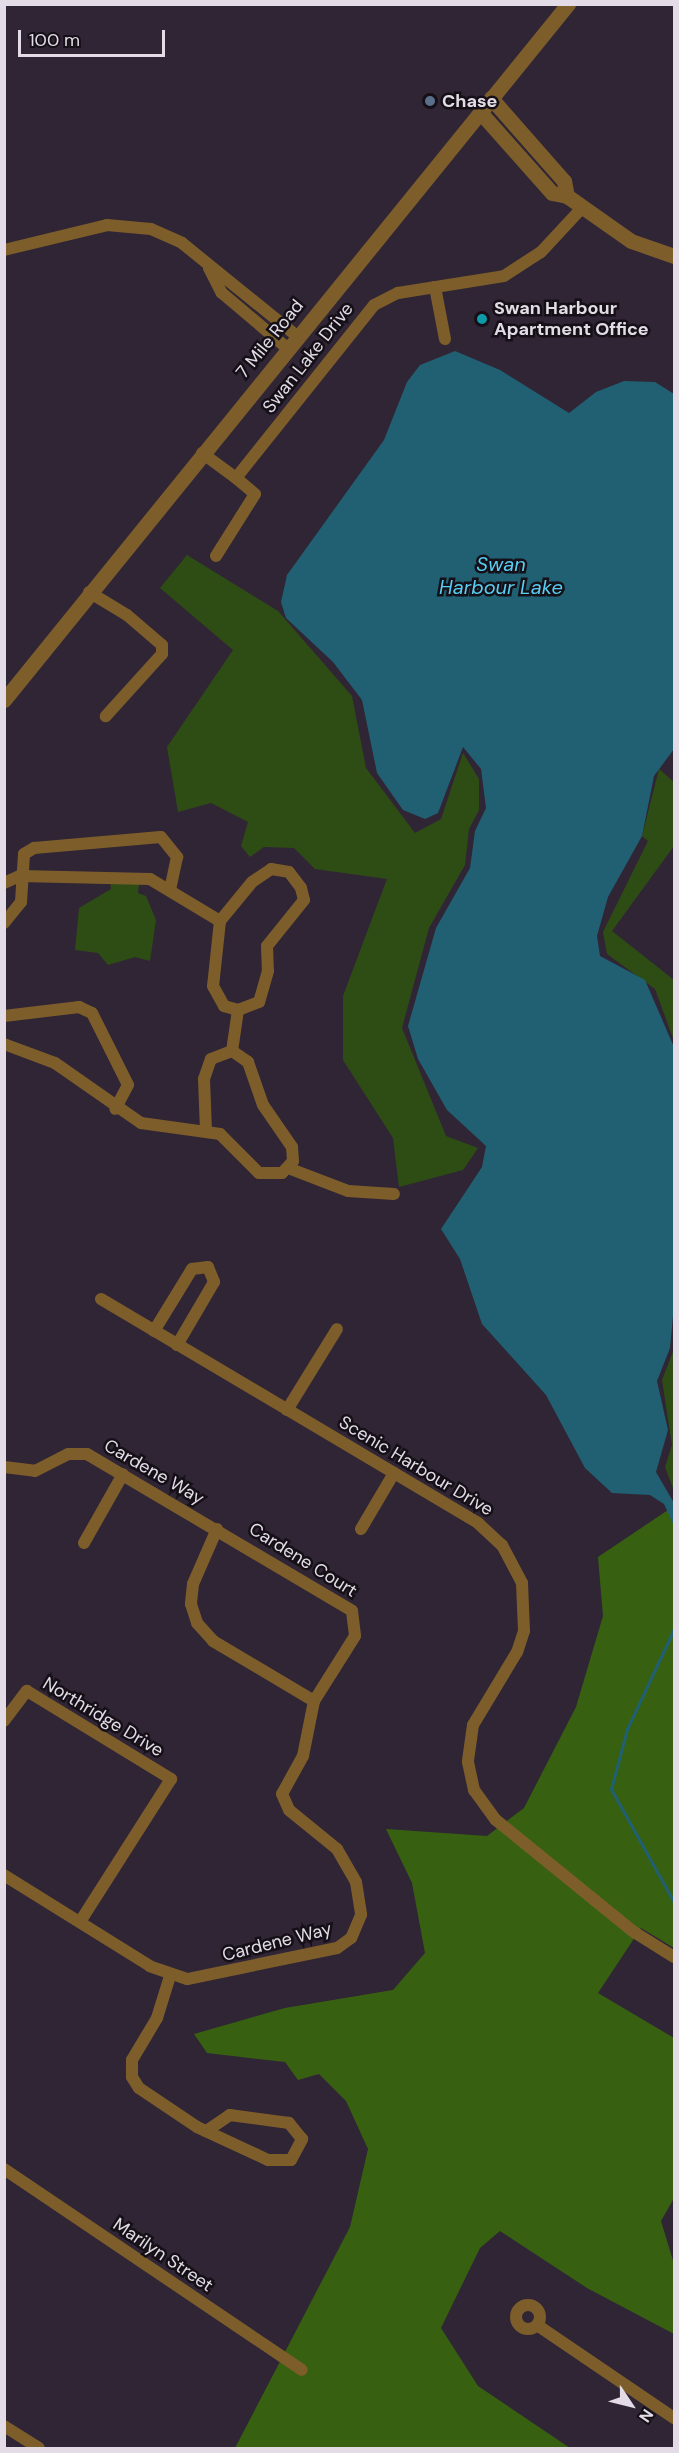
<!DOCTYPE html>
<style>
body{margin:0}
#map{position:relative;width:679px;height:2453px;overflow:hidden;background:#302534;font-family:"DM Sans",sans-serif}
div>[style]{position:absolute}
[style*='--x']{left:calc(var(--x)*1px);top:calc(var(--y)*1px);width:calc(var(--w)*1px);rotate:calc(var(--a)*1deg)}
.green>*{inset:0;background:#2e4d15}
.forest>*{inset:0;background:#376111}
.water>*{inset:0;background:#206072}
.stream>*{height:3px;margin:-1.5px;padding:0 1.5px;transform-origin:1.5px;border-radius:1.5px;background:#206072}
.minor>*{height:12px;margin:-6px;padding:0 6px;transform-origin:6px;border-radius:6px;background:#7d5e2b}
.minor>.ring{margin:-6px;padding:0;box-sizing:content-box;background:none;border:12px solid #7d5e2b;border-radius:50%}
.tertiary>*{height:15px;margin:-7.5px;padding:0 7.5px;transform-origin:7.5px;border-radius:7.5px;background:#7d5e2b}
.dots>*{width:16px;height:16px;translate:-50% -50%;box-sizing:border-box;border:3px solid #151017;border-radius:50%}
span{translate:-50% -50%;white-space:nowrap;text-align:center;line-height:1.15;-webkit-text-stroke:5px #151017;paint-order:stroke}
.poi-label{font-size:18px;color:#e3dce6;font-weight:700}
.left{translate:0 -50%;text-align:left}
.street-label{font-size:18px;color:#e3dce6}
.water-label{font-size:20px;color:#57cff3;font-style:italic}
.frame{position:absolute;inset:0;border:6px solid #e3dce6;pointer-events:none}
.north{position:absolute;left:601px;top:2375px;width:60px;height:60px;-webkit-text-stroke:4px #151017;paint-order:stroke;rotate:125deg;font-size:16px;font-weight:700;line-height:24px;text-align:center;color:#e3dce6}
.north::after{content:'';display:block;margin:auto;width:21px;height:27px;background:#e3dce6;clip-path:polygon(50% 0,100% 100%,50% 72%,0 100%)}
.scale{position:absolute;left:18px;top:30px;width:147px;height:27px;box-sizing:border-box;border:3px solid #e3dce6;border-top:0;padding-left:8px;font-size:18px;line-height:21px;white-space:nowrap;color:#e3dce6;-webkit-text-stroke:4px #151017;paint-order:stroke}
</style>
<div id="map">
<div class="green">
<div style="clip-path:polygon(187px 555px,278px 611px,352px 696px,366px 768px,415px 833px,441px 819px,463px 753px,479px 779px,479px 810px,469px 829px,465px 865px,429px 928px,402px 1028px,446px 1136px,478px 1148px,463px 1170px,399px 1187px,393px 1138px,343px 1060px,343px 996px,387px 879px,315px 869px,294px 848px,264px 847px,250px 857px,241px 846px,248px 822px,211px 803px,178px 812px,167px 747px,233px 650px,160px 588px)"></div>
<div style="clip-path:polygon(659px 769px,674px 782px,674px 846px,612px 931px,674px 980px,674px 1041px,655px 989px,607px 954px,603px 932px,648px 841px,642px 836px)"></div>
<div style="clip-path:polygon(110px 883px,139px 884px,138px 893px,146px 896px,156px 920px,150px 961px,135px 957px,108px 965px,98px 953px,75px 950px,79px 908px,111px 889px)"></div>
<div style="clip-path:polygon(674px 1349px,674px 1491px,665px 1467px,672px 1445px,662px 1380px)"></div>
</div>
<div class="forest">
<div style="clip-path:polygon(674px 1506px,674px 1948px,641px 1928px,598px 1993px,674px 2038px,674px 2198px,661px 2221px,674px 2264px,674px 2334px,587px 2288px,500px 2231px,480px 2248px,441px 2328px,478px 2386px,570px 2448px,235px 2448px,350px 2227px,368px 2149px,346px 2101px,319px 2074px,298px 2080px,285px 2062px,207px 2053px,194px 2034px,285px 2008px,393px 1990px,425px 1953px,412px 1883px,386px 1829px,487px 1836px,524px 1808px,576px 1707px,603px 1616px,598px 1557px)"></div>
</div>
<div class="water">
<div style="clip-path:polygon(455px 351px,500px 370px,569px 413px,596px 392px,624px 381px,655px 382px,674px 394px,674px 749px,654px 776px,642px 836px,608px 897px,597px 936px,600px 956px,645px 980px,674px 1047px,674px 1305px,670px 1348px,657px 1381px,668px 1430px,656px 1472px,674px 1503px,674px 1526px,664px 1504px,650px 1495px,612px 1493px,585px 1468px,546px 1395px,482px 1324px,460px 1259px,441px 1229px,482px 1167px,486px 1146px,447px 1110px,418px 1059px,408px 1026px,436px 928px,470px 868px,475px 831px,486px 808px,481px 769px,463px 747px,438px 813px,425px 819px,403px 810px,377px 773px,362px 700px,333px 662px,286px 618px,281px 602px,287px 575px,384px 440px,407px 382px,420px 365px)"></div>
</div>
<div class="stream">
<div style="--x:674;--y:1629;--w:110;--a:115.2"></div>
<div style="--x:627;--y:1729;--w:62;--a:104.9"></div>
<div style="--x:611;--y:1789;--w:129;--a:60.9"></div>
</div>
<div class="minor">
<div style="--x:4;--y:250;--w:106;--a:-13.6"></div>
<div style="--x:107;--y:225;--w:44;--a:5.2"></div>
<div style="--x:151;--y:229;--w:34;--a:24"></div>
<div style="--x:182;--y:243;--w:148;--a:39"></div>
<div style="--x:209;--y:268;--w:28;--a:63"></div>
<div style="--x:222;--y:293;--w:85;--a:40.2"></div>
<div style="--x:435;--y:287;--w:53;--a:79.1"></div>
<div style="--x:202;--y:453;--w:42;--a:36.3"></div>
<div style="--x:236;--y:478;--w:221;--a:-51.4"></div>
<div style="--x:374;--y:305;--w:27;--a:-27"></div>
<div style="--x:398;--y:293;--w:107;--a:-9.1"></div>
<div style="--x:504;--y:276;--w:44;--a:-33"></div>
<div style="--x:541;--y:252;--w:57;--a:-47.1"></div>
<div style="--x:216;--y:556;--w:73;--a:-57.8"></div>
<div style="--x:255;--y:494;--w:25;--a:-140"></div>
<div style="--x:89;--y:592;--w:44;--a:31.2"></div>
<div style="--x:127;--y:615;--w:46;--a:40.6"></div>
<div style="--x:162;--y:645;--w:9;--a:90"></div>
<div style="--x:162;--y:654;--w:84;--a:132.1"></div>
<div style="--x:4;--y:883;--w:17;--a:-24"></div>
<div style="--x:20;--y:876;--w:130;--a:1.3"></div>
<div style="--x:150;--y:879;--w:82;--a:31"></div>
<div style="--x:220;--y:921;--w:50;--a:-50.6"></div>
<div style="--x:252;--y:882;--w:23;--a:-34"></div>
<div style="--x:271;--y:869;--w:18;--a:9"></div>
<div style="--x:289;--y:872;--w:20;--a:53"></div>
<div style="--x:301;--y:888;--w:12;--a:76"></div>
<div style="--x:304;--y:900;--w:59;--a:128.8"></div>
<div style="--x:267;--y:946;--w:25;--a:88"></div>
<div style="--x:268;--y:971;--w:32;--a:106"></div>
<div style="--x:259;--y:1002;--w:22;--a:159"></div>
<div style="--x:238;--y:1010;--w:41;--a:98.3"></div>
<div style="--x:220;--y:921;--w:65;--a:96.1"></div>
<div style="--x:213;--y:986;--w:23;--a:61"></div>
<div style="--x:224;--y:1006;--w:15;--a:16"></div>
<div style="--x:4;--y:923;--w:27;--a:-51"></div>
<div style="--x:21;--y:902;--w:48;--a:-86.4"></div>
<div style="--x:24;--y:854;--w:12;--a:-31"></div>
<div style="--x:34;--y:848;--w:127;--a:-5"></div>
<div style="--x:161;--y:837;--w:26;--a:51"></div>
<div style="--x:177;--y:857;--w:34;--a:102"></div>
<div style="--x:4;--y:1016;--w:76;--a:-6.8"></div>
<div style="--x:79;--y:1007;--w:14;--a:25"></div>
<div style="--x:92;--y:1013;--w:80;--a:63.4"></div>
<div style="--x:128;--y:1085;--w:27;--a:118"></div>
<div style="--x:4;--y:1044;--w:54;--a:20.4"></div>
<div style="--x:55;--y:1063;--w:105;--a:34.9"></div>
<div style="--x:141;--y:1123;--w:80;--a:7.9"></div>
<div style="--x:220;--y:1134;--w:55;--a:45"></div>
<div style="--x:259;--y:1173;--w:23;--a:0"></div>
<div style="--x:282;--y:1173;--w:16;--a:-47"></div>
<div style="--x:293;--y:1161;--w:14;--a:-94"></div>
<div style="--x:292;--y:1147;--w:51;--a:-124.6"></div>
<div style="--x:263;--y:1105;--w:46;--a:-109.2"></div>
<div style="--x:248;--y:1062;--w:19;--a:-145"></div>
<div style="--x:206;--y:1131;--w:52;--a:-92.2"></div>
<div style="--x:204;--y:1079;--w:21;--a:-71"></div>
<div style="--x:211;--y:1059;--w:22;--a:-21"></div>
<div style="--x:288;--y:1168;--w:64;--a:21"></div>
<div style="--x:348;--y:1191;--w:46;--a:3.7"></div>
<div style="--x:101;--y:1299;--w:439;--a:30.7"></div>
<div style="--x:478;--y:1523;--w:33;--a:43"></div>
<div style="--x:502;--y:1545;--w:43;--a:62.2"></div>
<div style="--x:522;--y:1583;--w:48;--a:87.6"></div>
<div style="--x:524;--y:1631;--w:22;--a:108"></div>
<div style="--x:517;--y:1652;--w:85;--a:121.1"></div>
<div style="--x:473;--y:1725;--w:37;--a:98"></div>
<div style="--x:468;--y:1762;--w:29;--a:78"></div>
<div style="--x:474;--y:1790;--w:37;--a:54"></div>
<div style="--x:496;--y:1820;--w:178;--a:39.1"></div>
<div style="--x:634;--y:1932;--w:47;--a:32"></div>
<div style="--x:154;--y:1331;--w:73;--a:-58.5"></div>
<div style="--x:192;--y:1269;--w:16;--a:-7"></div>
<div style="--x:208;--y:1267;--w:16;--a:68"></div>
<div style="--x:214;--y:1282;--w:73;--a:120.4"></div>
<div style="--x:287;--y:1410;--w:95;--a:-58.3"></div>
<div style="--x:4;--y:1467;--w:31;--a:7"></div>
<div style="--x:35;--y:1471;--w:37;--a:-27"></div>
<div style="--x:68;--y:1454;--w:19;--a:0"></div>
<div style="--x:87;--y:1454;--w:308;--a:30.6"></div>
<div style="--x:352;--y:1611;--w:25;--a:83"></div>
<div style="--x:355;--y:1636;--w:77;--a:122.2"></div>
<div style="--x:314;--y:1701;--w:56;--a:101.3"></div>
<div style="--x:303;--y:1756;--w:43;--a:118.9"></div>
<div style="--x:282;--y:1794;--w:17;--a:66"></div>
<div style="--x:289;--y:1810;--w:62;--a:39.1"></div>
<div style="--x:337;--y:1849;--w:38;--a:60"></div>
<div style="--x:356;--y:1882;--w:33;--a:81"></div>
<div style="--x:361;--y:1915;--w:25;--a:113"></div>
<div style="--x:351;--y:1938;--w:17;--a:144"></div>
<div style="--x:337;--y:1948;--w:153;--a:168.3"></div>
<div style="--x:187;--y:1979;--w:39;--a:-161"></div>
<div style="--x:150;--y:1966;--w:172;--a:-148.1"></div>
<div style="--x:217;--y:1529;--w:60;--a:113.6"></div>
<div style="--x:193;--y:1584;--w:20;--a:96"></div>
<div style="--x:191;--y:1604;--w:20;--a:72"></div>
<div style="--x:197;--y:1623;--w:24;--a:48"></div>
<div style="--x:213;--y:1641;--w:117;--a:30.7"></div>
<div style="--x:361;--y:1529;--w:65;--a:-59.5"></div>
<div style="--x:84;--y:1543;--w:79;--a:-60.5"></div>
<div style="--x:4;--y:1721;--w:38;--a:-53"></div>
<div style="--x:27;--y:1691;--w:169;--a:31.4"></div>
<div style="--x:171;--y:1779;--w:169;--a:122.5"></div>
<div style="--x:170;--y:1976;--w:44;--a:107.2"></div>
<div style="--x:157;--y:2018;--w:49;--a:120.8"></div>
<div style="--x:132;--y:2060;--w:17;--a:90"></div>
<div style="--x:132;--y:2077;--w:13;--a:58"></div>
<div style="--x:139;--y:2088;--w:70;--a:33.9"></div>
<div style="--x:197;--y:2127;--w:78;--a:24.9"></div>
<div style="--x:268;--y:2160;--w:23;--a:0"></div>
<div style="--x:291;--y:2160;--w:24;--a:-62"></div>
<div style="--x:302;--y:2139;--w:21;--a:-129"></div>
<div style="--x:289;--y:2123;--w:60;--a:-172.3"></div>
<div style="--x:230;--y:2115;--w:29;--a:146"></div>
<div style="--x:4;--y:2169;--w:359;--a:34"></div>
<div class="ring" style="left:516px;top:2305px;width:12px;height:12px"></div>
<div style="--x:537;--y:2325;--w:166;--a:34.2"></div>
<div style="--x:4;--y:2426;--w:41;--a:32.2"></div>
</div>
<div class="tertiary">
<div style="--x:491;--y:98;--w:111;--a:48.7"></div>
<div style="--x:564;--y:181;--w:15;--a:79"></div>
<div style="--x:480;--y:112;--w:108;--a:48.4"></div>
<div style="--x:552;--y:193;--w:15;--a:11"></div>
<div style="--x:567;--y:196;--w:78;--a:35.1"></div>
<div style="--x:631;--y:241;--w:46;--a:19.2"></div>
<div style="--x:4;--y:700;--w:896;--a:-50.98"></div>
</div>
<div class="dots">
<div style="left:430px;top:101px;background:#5c6f8a"></div>
<div style="left:482px;top:319px;background:#0f9aa8"></div>
</div>
<div class="poi-label">
<span class="left" style="left:442px;top:101px">Chase</span>
<span class="left" style="left:494px;top:319px">Swan Harbour<br>Apartment Office</span>
</div>
<div class="street-label">
<span style="left:270px;top:339px;rotate:-51deg">7 Mile Road</span>
<span style="left:308px;top:358px;rotate:-52deg">Swan Lake Drive</span>
<span style="left:416px;top:1466px;rotate:31deg">Scenic Harbour Drive</span>
<span style="left:154px;top:1472px;rotate:30deg">Cardene Way</span>
<span style="left:303px;top:1560px;rotate:32deg">Cardene Court</span>
<span style="left:103px;top:1717px;rotate:31deg">Northridge Drive</span>
<span style="left:277px;top:1942px;rotate:-14deg">Cardene Way</span>
<span style="left:163px;top:2255px;rotate:34deg">Marilyn Street</span>
</div>
<div class="water-label">
<span style="left:501px;top:576px">Swan<br>Harbour Lake</span>
</div>
<div class="frame"></div>
<div class="north">N</div>
<div class="scale">100 m</div>
</div>
